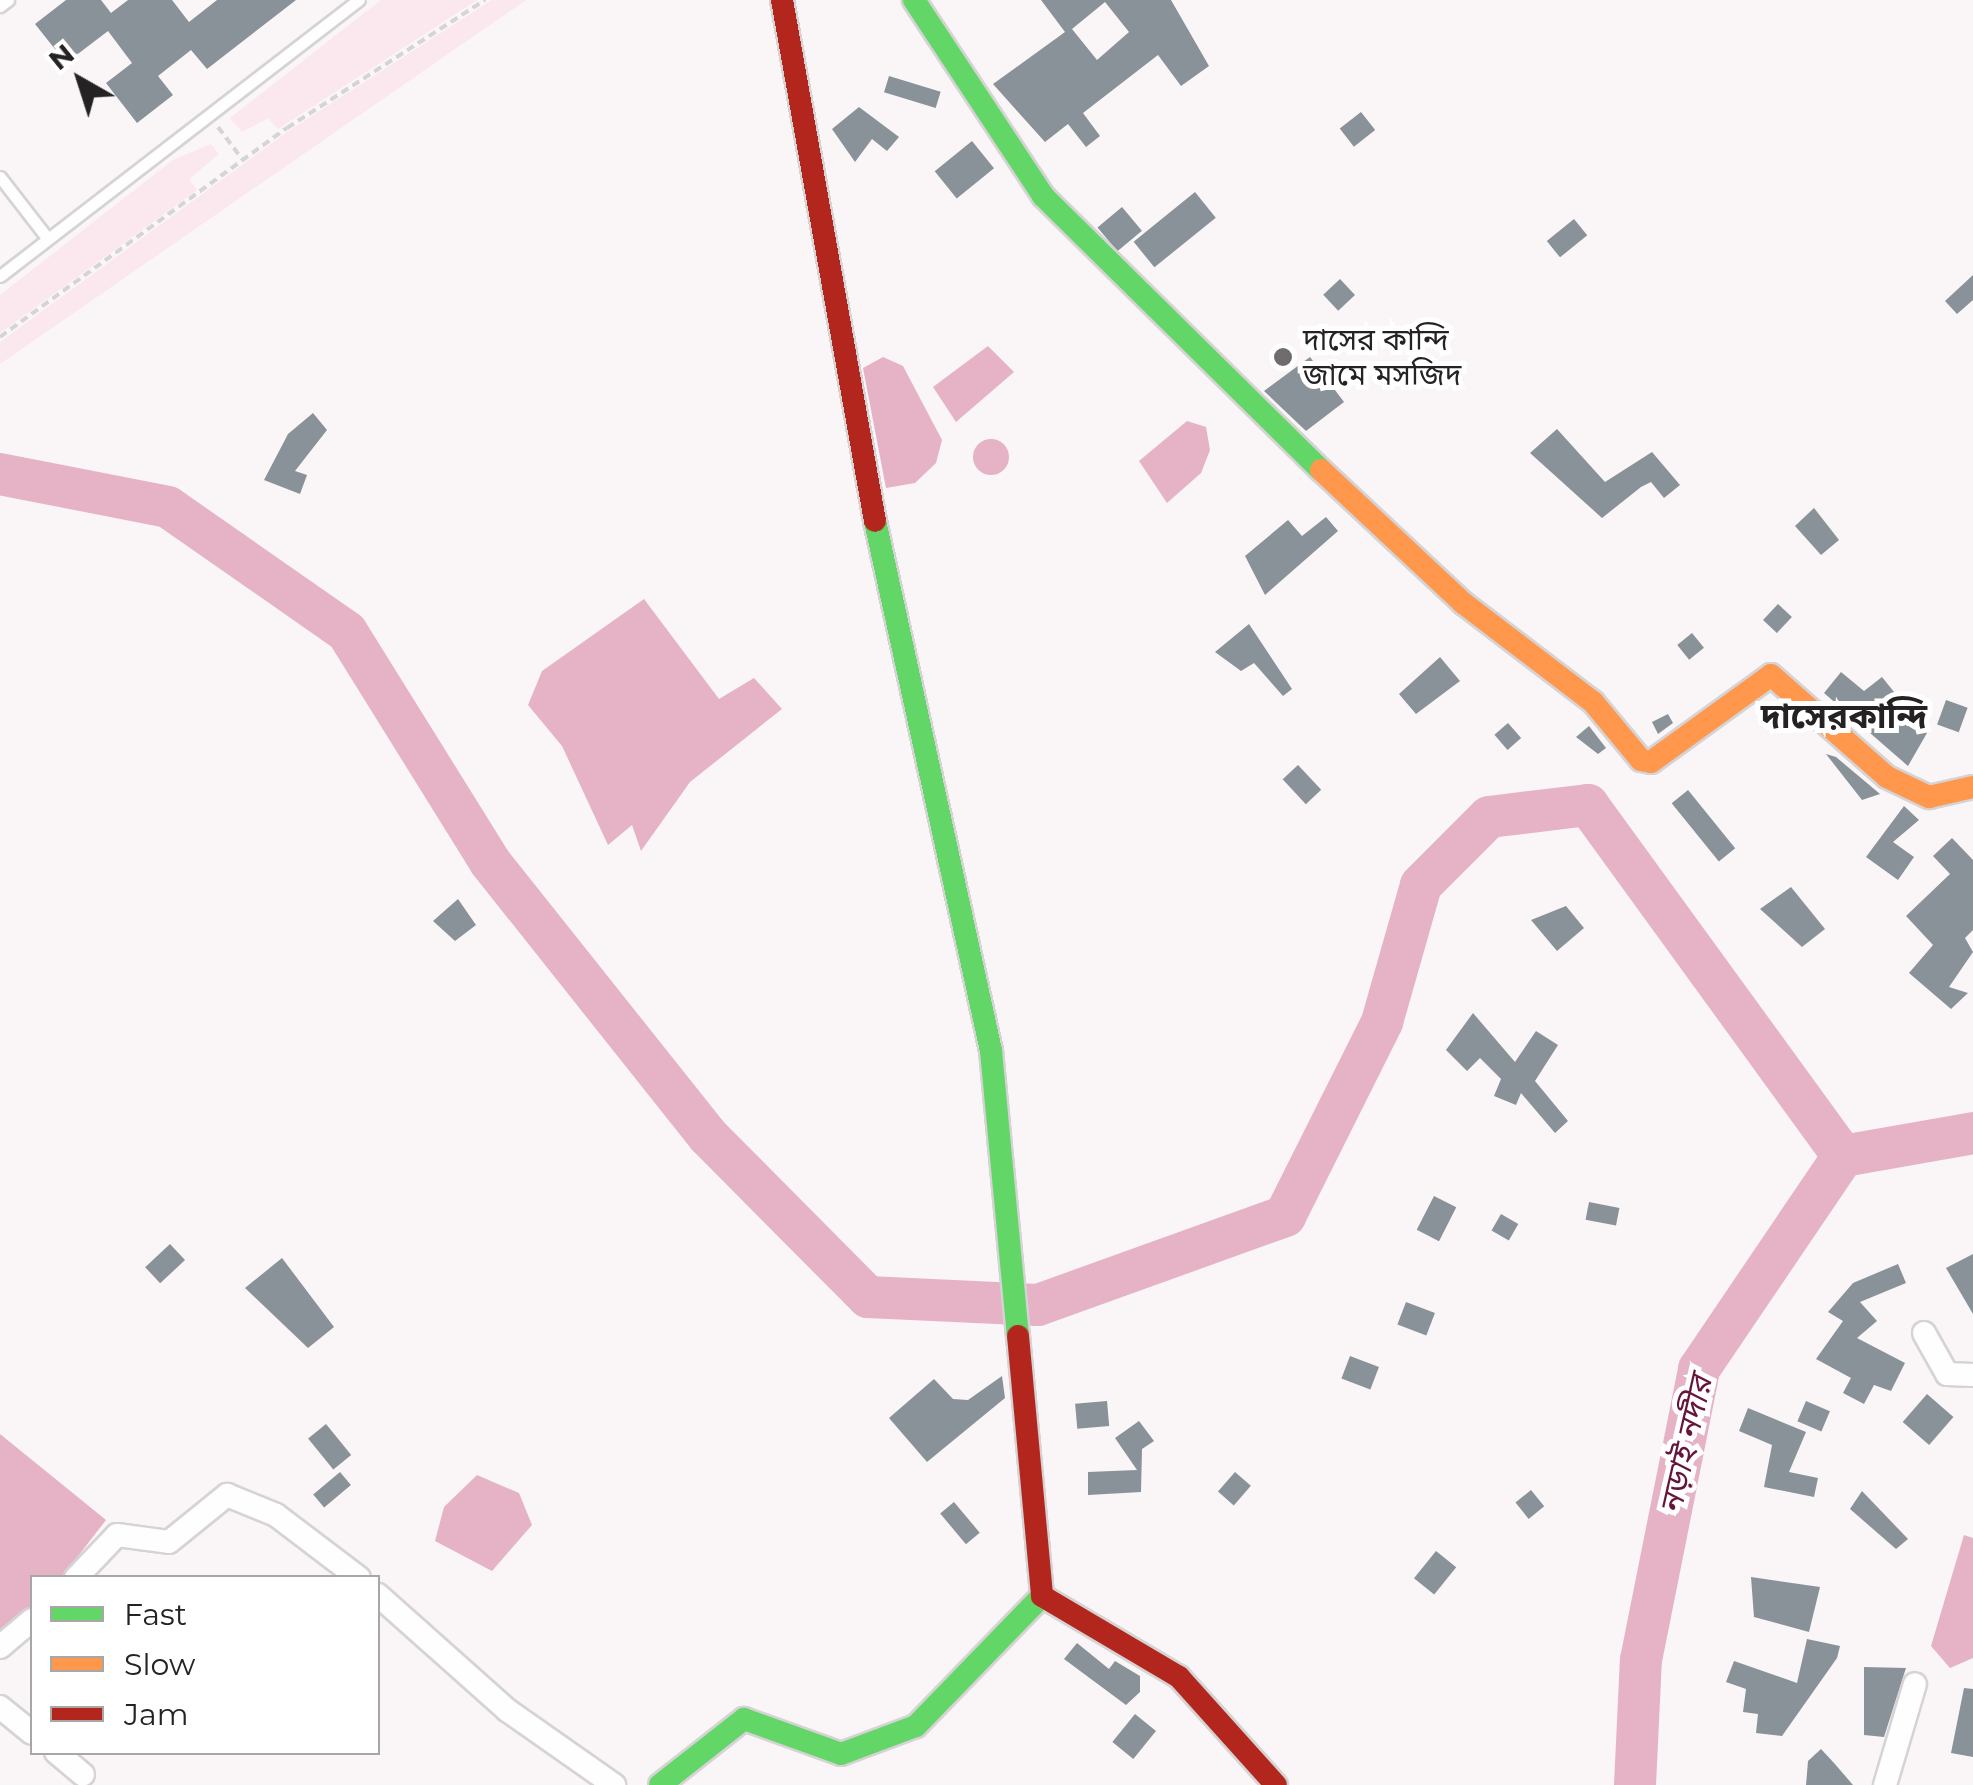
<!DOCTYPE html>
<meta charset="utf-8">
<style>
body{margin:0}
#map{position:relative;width:1973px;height:1785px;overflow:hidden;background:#faf5f7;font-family:Montserrat,"Noto Sans Bengali",sans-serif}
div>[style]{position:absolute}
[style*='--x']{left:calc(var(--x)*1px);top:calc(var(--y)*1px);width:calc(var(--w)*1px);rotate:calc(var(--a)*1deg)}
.green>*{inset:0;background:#fbe7ee}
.water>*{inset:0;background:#e5b3c5}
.round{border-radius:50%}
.river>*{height:42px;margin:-21px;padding:0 21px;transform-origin:21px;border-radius:21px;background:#e5b3c5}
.building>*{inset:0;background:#899298;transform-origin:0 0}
.path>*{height:4px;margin-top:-2px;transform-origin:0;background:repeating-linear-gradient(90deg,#d6d5d5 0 8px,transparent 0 13px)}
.roads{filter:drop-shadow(2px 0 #d6d3d4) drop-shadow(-2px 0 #d6d3d4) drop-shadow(0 2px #d6d3d4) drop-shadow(0 -2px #d6d3d4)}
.lane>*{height:11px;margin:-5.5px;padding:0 5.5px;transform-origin:5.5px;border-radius:5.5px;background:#fefefe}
.street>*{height:22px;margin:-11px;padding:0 11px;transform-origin:11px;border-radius:11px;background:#fefefe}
.fast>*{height:22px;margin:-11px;padding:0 11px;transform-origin:11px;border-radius:11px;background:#63d668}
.slow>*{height:22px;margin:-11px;padding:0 11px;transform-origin:11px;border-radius:11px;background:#ff974d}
.jam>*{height:22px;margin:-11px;padding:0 11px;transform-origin:11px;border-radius:11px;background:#b3261e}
.dots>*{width:28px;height:28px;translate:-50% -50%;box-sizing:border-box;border:5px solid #fff;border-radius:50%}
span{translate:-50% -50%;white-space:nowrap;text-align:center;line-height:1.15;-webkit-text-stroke:10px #fff;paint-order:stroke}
.poi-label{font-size:30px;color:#252223}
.left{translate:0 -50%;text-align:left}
.water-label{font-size:32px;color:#65143c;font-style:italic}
.quarter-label{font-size:35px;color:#252223;font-weight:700}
.legend{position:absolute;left:30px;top:1575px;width:350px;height:180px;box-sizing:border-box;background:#fff;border:2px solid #a8a7a7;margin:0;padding:12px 18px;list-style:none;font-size:30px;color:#252223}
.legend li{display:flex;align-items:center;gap:20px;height:50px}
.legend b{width:50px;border:2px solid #a8a7a7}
.north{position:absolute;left:30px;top:30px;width:100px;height:100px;-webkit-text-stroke:8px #fff;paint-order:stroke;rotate:321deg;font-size:28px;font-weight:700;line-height:40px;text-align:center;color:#252223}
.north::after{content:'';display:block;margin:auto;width:35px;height:45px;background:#252223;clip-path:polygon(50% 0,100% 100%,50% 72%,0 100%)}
</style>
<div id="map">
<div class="green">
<div style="clip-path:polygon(381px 0,477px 0,278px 129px,268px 118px,242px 132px,230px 118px)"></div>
<div style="clip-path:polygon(492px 0,526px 0,0 364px,0 342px,290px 130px)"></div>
<div style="clip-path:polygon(211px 144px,219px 154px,189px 179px,197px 190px,0 333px,0 295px,173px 160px)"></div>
</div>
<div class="water">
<div style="clip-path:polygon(988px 346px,1014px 372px,956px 422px,933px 387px)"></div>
<div style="clip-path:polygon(883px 357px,903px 366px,942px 440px,936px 463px,915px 483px,886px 488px,863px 368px)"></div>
<div style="clip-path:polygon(1187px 421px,1206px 427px,1210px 450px,1201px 473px,1167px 503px,1139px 461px)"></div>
<div class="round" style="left:973px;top:439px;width:36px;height:36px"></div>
<div style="clip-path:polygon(644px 599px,719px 699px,754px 678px,782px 709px,690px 782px,641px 851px,632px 825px,608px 845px,562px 746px,528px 705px,542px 671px)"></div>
<div style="clip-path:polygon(0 1434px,106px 1520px,62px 1577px,32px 1578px,32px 1615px,0 1634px)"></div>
<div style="clip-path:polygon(477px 1475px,519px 1493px,532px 1525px,492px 1571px,435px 1541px,444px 1507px)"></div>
<div style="clip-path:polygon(1964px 1535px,1973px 1538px,1973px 1658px,1950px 1668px,1931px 1646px)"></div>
</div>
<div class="river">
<div style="--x:0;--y:474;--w:171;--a:11.1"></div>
<div style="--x:168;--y:507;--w:218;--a:34.9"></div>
<div style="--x:347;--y:632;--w:271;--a:58.1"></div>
<div style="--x:490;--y:862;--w:350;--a:51.5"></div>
<div style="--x:708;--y:1136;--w:227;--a:45.2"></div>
<div style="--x:868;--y:1297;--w:170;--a:2.7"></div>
<div style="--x:1038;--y:1305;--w:263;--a:-19.8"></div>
<div style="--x:1285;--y:1216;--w:217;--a:-63.4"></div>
<div style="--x:1382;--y:1022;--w:142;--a:-74.1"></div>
<div style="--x:1421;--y:885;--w:96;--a:-45"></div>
<div style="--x:1489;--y:817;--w:100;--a:-6.9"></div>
<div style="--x:1588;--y:805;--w:434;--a:54"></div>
<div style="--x:1635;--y:1785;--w:125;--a:-87.3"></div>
<div style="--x:1641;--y:1660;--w:297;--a:-78.7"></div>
<div style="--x:1699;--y:1369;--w:257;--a:-55.9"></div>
<div style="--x:1843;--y:1156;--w:132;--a:-10"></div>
</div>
<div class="building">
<div style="clip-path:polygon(66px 0,101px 0,111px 13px,128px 0,172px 0,189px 22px,217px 0,296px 0,207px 69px,191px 50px,158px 76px,173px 95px,137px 123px,106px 83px,132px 63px,108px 31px,66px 63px,35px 24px)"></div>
<div style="clip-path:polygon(evenodd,1041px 0,1171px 0,1209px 66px,1181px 86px,1158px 55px,1083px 113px,1100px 136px,1086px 147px,1068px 124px,1045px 142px,993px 84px,1065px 32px,1041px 0,1105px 2px,1129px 32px,1097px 60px,1072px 29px,1105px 2px)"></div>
<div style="left:889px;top:76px;width:54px;height:17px;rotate:17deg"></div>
<div style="clip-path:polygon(859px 107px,899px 137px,887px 151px,872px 139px,855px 162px,832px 129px)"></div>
<div style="left:1361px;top:112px;width:23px;height:27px;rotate:52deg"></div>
<div style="left:972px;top:141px;width:35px;height:48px;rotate:51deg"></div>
<div style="left:1195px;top:192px;width:33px;height:79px;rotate:51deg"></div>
<div style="left:1122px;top:207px;width:31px;height:32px;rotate:50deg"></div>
<div style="left:1574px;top:219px;width:21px;height:35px;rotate:51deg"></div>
<div style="clip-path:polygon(1973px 275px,1973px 300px,1957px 314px,1945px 301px)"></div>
<div style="left:1340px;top:279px;width:22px;height:23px;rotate:47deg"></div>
<div style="clip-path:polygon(1310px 357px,1344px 402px,1306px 431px,1264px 391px)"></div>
<div style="clip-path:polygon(313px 413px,327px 430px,295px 471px,307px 475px,300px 494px,264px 480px,288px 434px)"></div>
<div style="clip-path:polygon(1557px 429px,1605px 482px,1652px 452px,1680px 485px,1664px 498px,1651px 482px,1641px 487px,1602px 518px,1530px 453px)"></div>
<div style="clip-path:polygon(1814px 508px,1839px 540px,1821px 555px,1795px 526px)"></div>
<div style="clip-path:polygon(1326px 517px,1338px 531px,1265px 595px,1245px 556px,1288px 520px,1302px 536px)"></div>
<div style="left:1778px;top:604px;width:19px;height:22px;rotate:43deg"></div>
<div style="clip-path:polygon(1249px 624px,1292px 689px,1283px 696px,1254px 663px,1241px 671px,1215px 652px)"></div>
<div style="left:1692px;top:633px;width:19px;height:19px;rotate:51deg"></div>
<div style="clip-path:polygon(1440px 657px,1460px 681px,1416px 714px,1399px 694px)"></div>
<div style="clip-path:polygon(1841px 672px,1864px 691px,1882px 677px,1927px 733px,1908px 766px,1824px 693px)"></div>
<div style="left:1946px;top:700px;width:23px;height:26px;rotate:20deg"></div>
<div style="clip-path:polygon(1668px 714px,1673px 723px,1658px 734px,1652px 722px)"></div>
<div style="left:1508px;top:723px;width:20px;height:18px;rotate:49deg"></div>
<div style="clip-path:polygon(1589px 726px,1606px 748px,1598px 754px,1576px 737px)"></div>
<div style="clip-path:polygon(1826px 754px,1836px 757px,1880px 794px,1862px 800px)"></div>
<div style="left:1298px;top:765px;width:34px;height:21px;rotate:47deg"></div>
<div style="left:1688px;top:790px;width:75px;height:21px;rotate:51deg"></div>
<div style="clip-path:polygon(1904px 806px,1919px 820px,1893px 842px,1914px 857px,1898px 880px,1866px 857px)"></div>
<div style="clip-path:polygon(1952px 838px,1973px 860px,1973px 930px,1965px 938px,1973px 952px,1949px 987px,1968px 993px,1951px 1009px,1909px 973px,1933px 945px,1906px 916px,1950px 874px,1933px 856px)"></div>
<div style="clip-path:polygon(1791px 887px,1825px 929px,1802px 947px,1760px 909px)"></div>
<div style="clip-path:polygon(458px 899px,476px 925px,455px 941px,433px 921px)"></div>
<div style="clip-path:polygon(1566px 906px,1584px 928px,1557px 951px,1531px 920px)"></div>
<div style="clip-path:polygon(1473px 1013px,1515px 1062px,1536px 1031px,1558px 1045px,1535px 1081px,1568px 1121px,1555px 1133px,1521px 1093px,1516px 1105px,1494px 1096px,1501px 1079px,1480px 1058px,1467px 1071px,1446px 1050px)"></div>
<div style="left:1434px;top:1196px;width:25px;height:38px;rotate:27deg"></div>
<div style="left:1589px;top:1202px;width:31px;height:18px;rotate:11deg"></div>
<div style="left:1501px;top:1214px;width:20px;height:19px;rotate:30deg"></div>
<div style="left:170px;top:1244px;width:22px;height:34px;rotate:47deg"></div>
<div style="clip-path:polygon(1973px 1254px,1973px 1314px,1946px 1268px)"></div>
<div style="clip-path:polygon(282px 1258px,334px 1327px,308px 1348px,245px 1288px)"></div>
<div style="clip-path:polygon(1898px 1264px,1906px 1283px,1860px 1302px,1877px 1321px,1857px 1338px,1905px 1363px,1891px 1391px,1874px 1385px,1864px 1404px,1843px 1393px,1851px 1378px,1816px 1359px,1843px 1321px,1828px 1312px,1853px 1283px)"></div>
<div style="left:1406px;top:1302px;width:31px;height:24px;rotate:21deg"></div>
<div style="left:1350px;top:1356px;width:31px;height:24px;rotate:21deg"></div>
<div style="clip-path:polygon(1002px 1376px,1005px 1398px,927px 1462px,889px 1418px,934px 1379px,953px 1399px,968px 1400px)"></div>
<div style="left:1927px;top:1394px;width:35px;height:37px;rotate:41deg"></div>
<div style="left:1107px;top:1401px;width:25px;height:32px;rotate:85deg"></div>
<div style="left:1806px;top:1401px;width:26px;height:22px;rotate:23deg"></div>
<div style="clip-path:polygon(1748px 1408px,1806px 1432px,1789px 1472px,1818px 1478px,1814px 1497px,1764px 1487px,1772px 1445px,1739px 1431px)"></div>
<div style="clip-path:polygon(1139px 1421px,1154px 1441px,1142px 1449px,1141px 1492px,1088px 1495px,1088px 1472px,1137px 1470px,1115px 1438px)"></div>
<div style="left:326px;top:1424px;width:40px;height:23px;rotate:51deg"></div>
<div style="left:340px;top:1472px;width:17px;height:35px;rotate:50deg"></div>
<div style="left:1235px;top:1472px;width:21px;height:26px;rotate:41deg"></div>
<div style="left:1531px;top:1490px;width:21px;height:20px;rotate:51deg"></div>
<div style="clip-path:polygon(1862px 1491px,1908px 1539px,1896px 1549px,1850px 1509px)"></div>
<div style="left:954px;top:1502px;width:40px;height:18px;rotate:50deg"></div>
<div style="left:1436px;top:1551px;width:26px;height:35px;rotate:39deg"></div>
<div style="clip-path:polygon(1751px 1577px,1820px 1587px,1809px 1632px,1754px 1617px)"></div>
<div style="clip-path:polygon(1807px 1639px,1840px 1646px,1837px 1658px,1782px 1736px,1756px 1733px,1758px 1714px,1743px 1712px,1746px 1689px,1726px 1682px,1734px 1661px,1797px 1683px)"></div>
<div style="clip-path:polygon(1077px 1643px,1109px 1669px,1115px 1661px,1140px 1676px,1140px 1692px,1126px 1705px,1064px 1659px)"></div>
<div style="clip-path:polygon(1864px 1667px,1906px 1668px,1884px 1737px,1864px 1735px)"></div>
<div style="clip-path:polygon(1964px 1688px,1973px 1689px,1973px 1757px,1951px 1753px)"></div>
<div style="left:1135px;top:1714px;width:27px;height:36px;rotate:39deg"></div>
<div style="clip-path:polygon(1821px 1749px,1834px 1763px,1853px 1785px,1806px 1785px,1808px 1761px)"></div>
</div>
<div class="path">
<div style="--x:218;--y:127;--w:40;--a:53"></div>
<div style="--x:0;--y:337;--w:355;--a:-36.1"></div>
<div style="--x:287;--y:128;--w:236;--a:-32.9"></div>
</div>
<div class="roads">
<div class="lane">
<div style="--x:0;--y:6;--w:10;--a:-37"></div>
<div style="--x:0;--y:177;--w:78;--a:52.3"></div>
<div style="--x:0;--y:276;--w:453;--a:-37.6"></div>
</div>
<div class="street">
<div style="--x:1924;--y:1333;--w:47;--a:60.7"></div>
<div style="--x:1947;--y:1374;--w:26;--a:2"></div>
<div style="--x:76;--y:1578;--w:59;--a:-46.4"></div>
<div style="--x:117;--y:1535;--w:52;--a:7.7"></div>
<div style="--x:169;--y:1542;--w:75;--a:-39"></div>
<div style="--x:227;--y:1495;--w:53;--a:22.2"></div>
<div style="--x:276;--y:1515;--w:104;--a:37.2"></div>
<div style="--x:378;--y:1595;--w:173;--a:41.7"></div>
<div style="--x:507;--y:1710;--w:131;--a:35"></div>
<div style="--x:0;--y:1647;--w:42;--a:-40.2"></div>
<div style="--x:0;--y:1707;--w:41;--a:39.1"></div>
<div style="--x:56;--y:1752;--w:35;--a:40"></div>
<div style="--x:1885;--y:1785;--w:105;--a:-73.5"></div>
</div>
<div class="fast">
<div style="--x:914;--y:0;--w:235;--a:56.6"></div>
<div style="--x:1043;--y:196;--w:390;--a:44.6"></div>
<div style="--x:875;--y:521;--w:543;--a:77.65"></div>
<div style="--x:991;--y:1051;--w:286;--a:84.6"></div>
<div style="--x:660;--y:1785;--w:107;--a:-38.2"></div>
<div style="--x:744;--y:1719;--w:103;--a:19.8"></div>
<div style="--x:841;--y:1754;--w:80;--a:-20.5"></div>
<div style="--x:916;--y:1726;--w:181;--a:-45.9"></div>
</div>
<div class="slow">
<div style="--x:1321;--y:470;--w:195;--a:43.1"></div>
<div style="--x:1463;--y:603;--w:163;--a:37.3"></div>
<div style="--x:1593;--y:702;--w:75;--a:50.4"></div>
<div style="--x:1641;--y:760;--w:10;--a:11"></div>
<div style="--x:1651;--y:762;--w:148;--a:-35.9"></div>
<div style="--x:1771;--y:675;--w:154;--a:41.3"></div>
<div style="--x:1887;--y:777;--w:47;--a:25.5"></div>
<div style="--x:1929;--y:797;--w:45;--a:-12.8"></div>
</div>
<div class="jam">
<div style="--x:782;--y:0;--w:529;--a:79.88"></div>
<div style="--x:1018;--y:1336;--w:261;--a:84.7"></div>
<div style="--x:1042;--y:1596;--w:159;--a:30.6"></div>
<div style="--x:1179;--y:1677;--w:145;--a:48.1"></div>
</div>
</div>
<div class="dots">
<div style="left:1283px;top:357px;background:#706c6d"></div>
</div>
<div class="poi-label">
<span class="left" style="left:1303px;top:357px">দাসের কান্দি<br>জামে মসজিদ</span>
</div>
<div class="water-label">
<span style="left:1686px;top:1445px;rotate:-77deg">নড়াই নদীর</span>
</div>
<div class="quarter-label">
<span style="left:1844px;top:716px">দাসেরকান্দি</span>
</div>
<ul class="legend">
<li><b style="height:12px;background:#63d668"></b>Fast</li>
<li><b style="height:12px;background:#ff974d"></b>Slow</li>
<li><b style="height:12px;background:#b3261e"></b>Jam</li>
</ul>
<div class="north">N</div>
</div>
